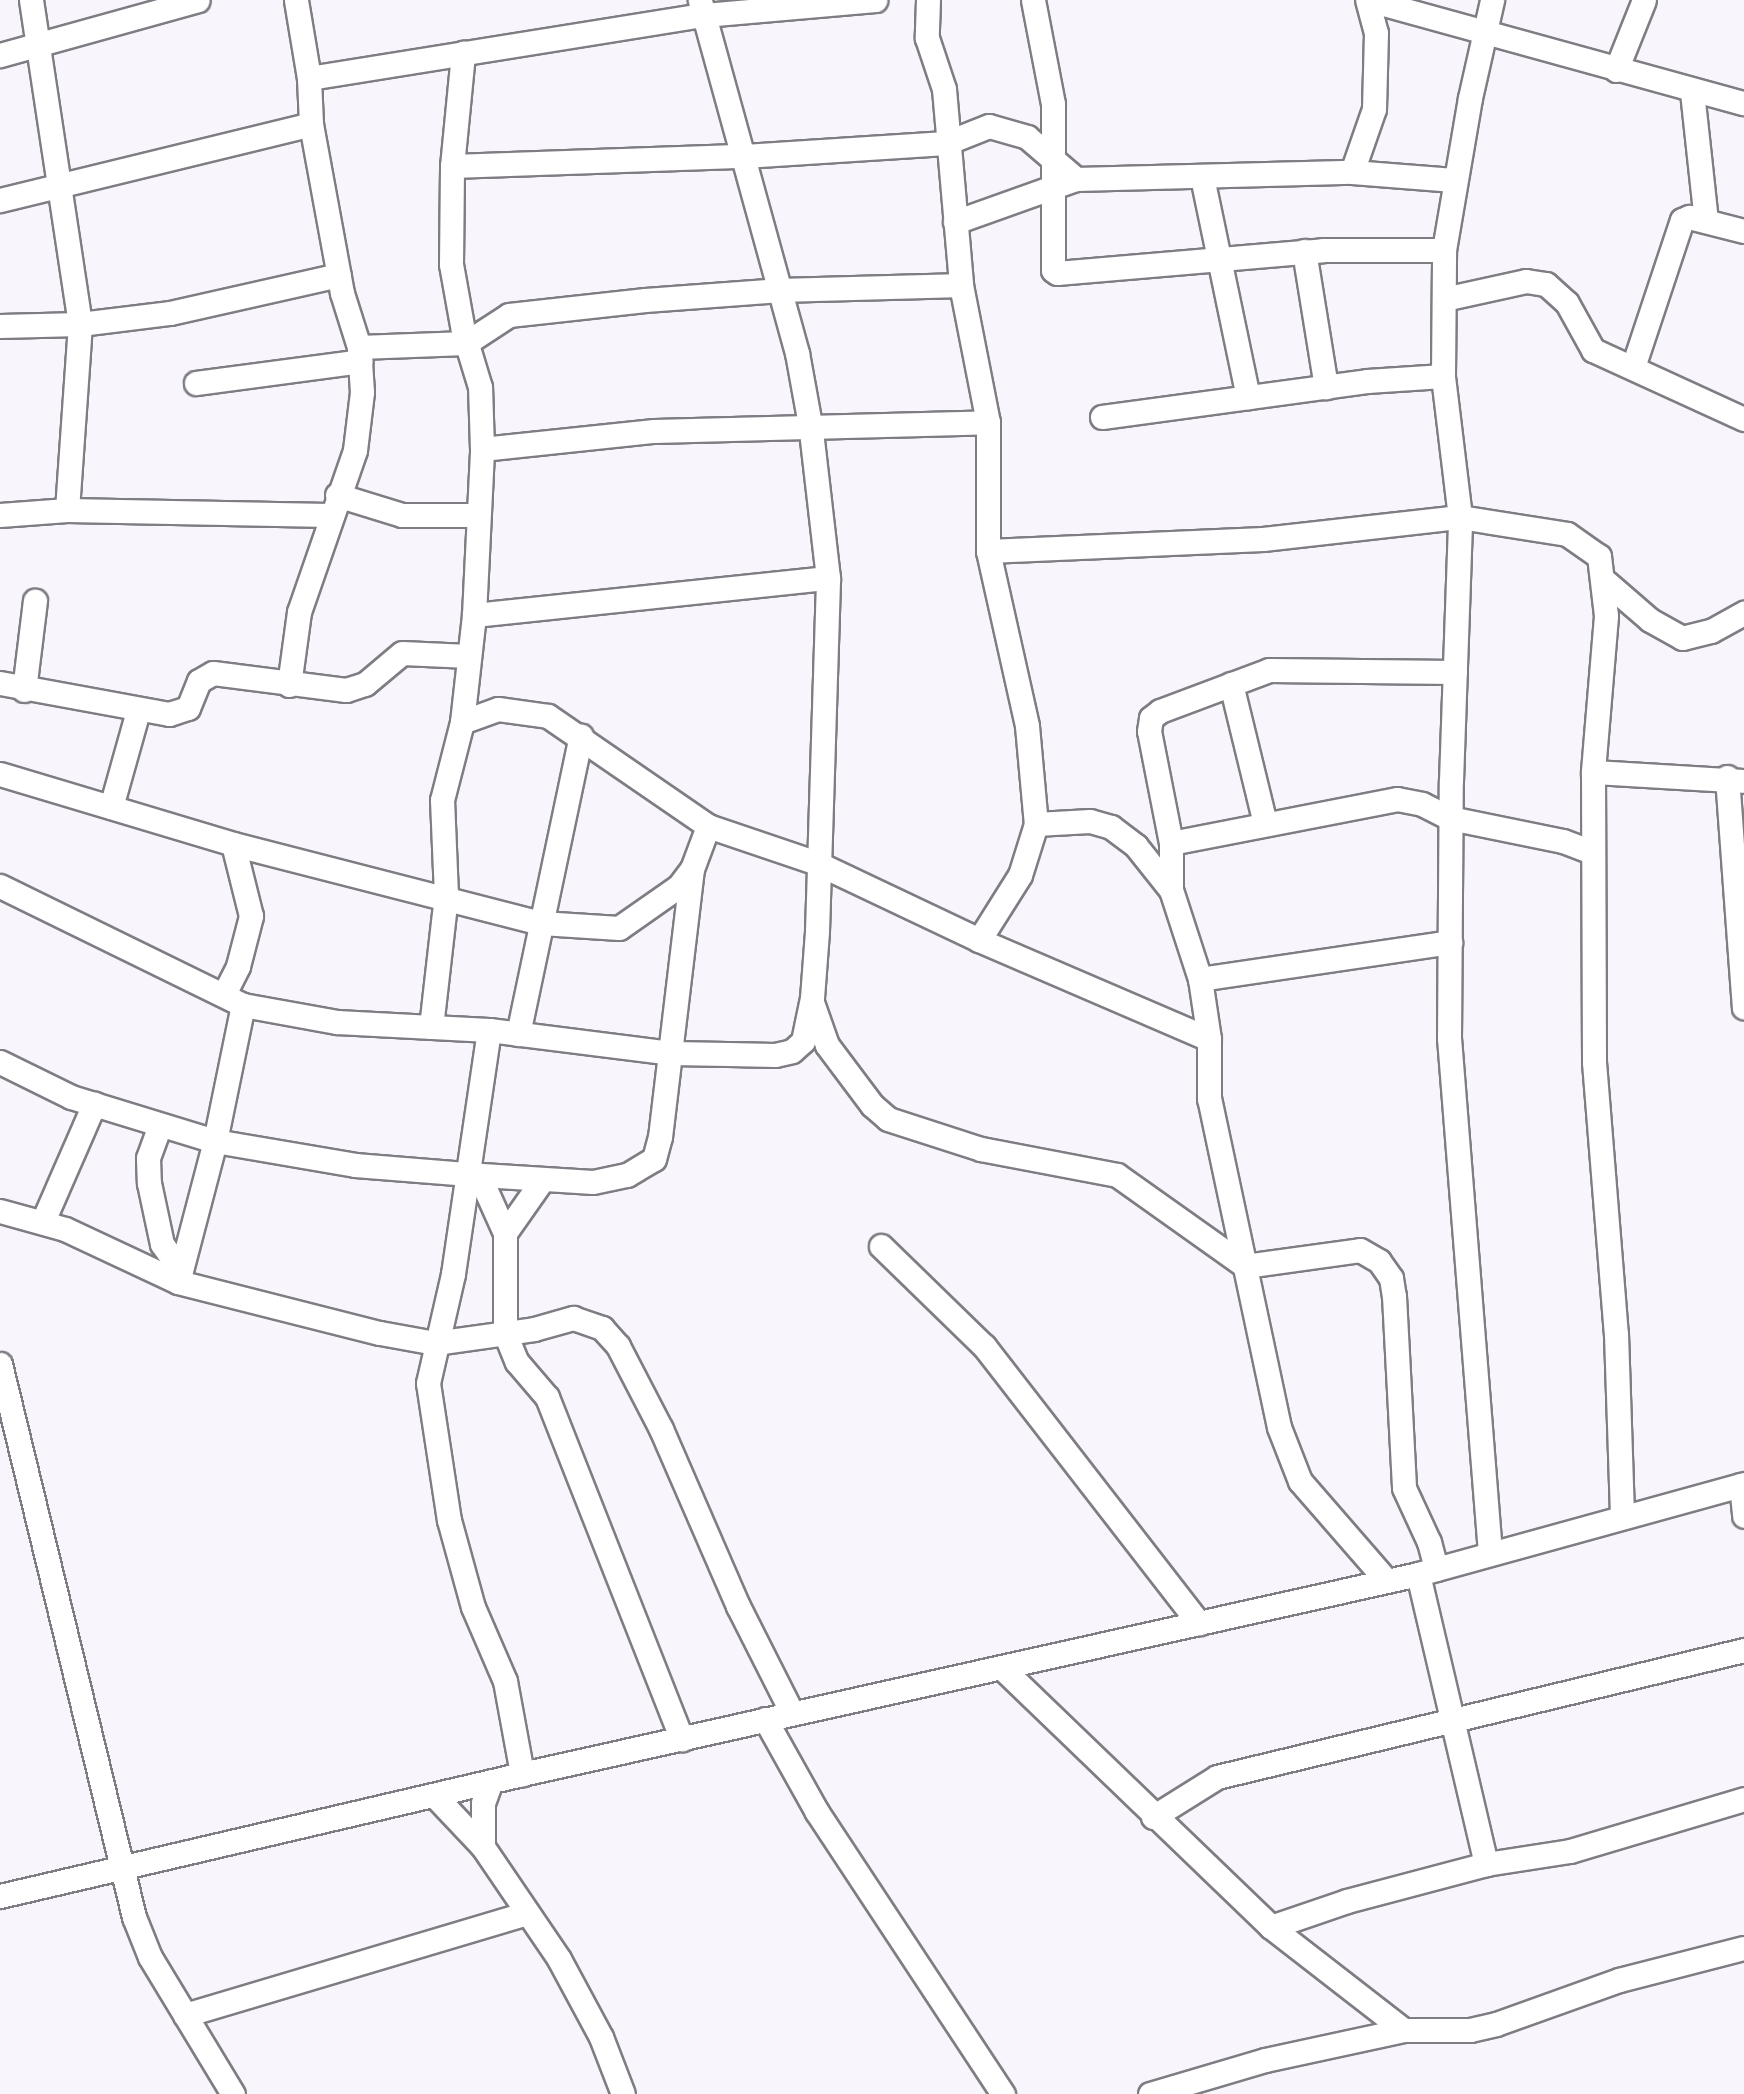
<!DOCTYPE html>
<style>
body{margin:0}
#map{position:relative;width:1744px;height:2094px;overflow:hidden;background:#f8f5fd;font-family:Barlow,sans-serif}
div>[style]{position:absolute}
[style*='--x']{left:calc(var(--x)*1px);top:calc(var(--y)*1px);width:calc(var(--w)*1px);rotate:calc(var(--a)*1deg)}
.roads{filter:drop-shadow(2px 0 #7f7d83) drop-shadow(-2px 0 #7f7d83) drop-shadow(0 2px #7f7d83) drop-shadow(0 -2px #7f7d83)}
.street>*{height:23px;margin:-11.5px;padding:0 11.5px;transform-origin:11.5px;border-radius:11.5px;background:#fff}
span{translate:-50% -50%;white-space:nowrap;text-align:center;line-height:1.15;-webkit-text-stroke:5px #fff;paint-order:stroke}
</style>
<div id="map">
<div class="roads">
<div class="street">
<div style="--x:31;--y:0;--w:328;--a:81.4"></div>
<div style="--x:80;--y:324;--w:186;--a:94"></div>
<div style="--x:928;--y:0;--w:38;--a:92"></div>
<div style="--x:927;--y:38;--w:54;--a:71.6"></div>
<div style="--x:944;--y:89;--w:197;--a:85"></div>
<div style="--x:961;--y:285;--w:140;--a:78.9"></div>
<div style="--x:988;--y:422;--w:129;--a:90"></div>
<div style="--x:988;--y:551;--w:179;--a:77.4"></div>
<div style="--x:1027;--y:726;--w:98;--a:84.8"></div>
<div style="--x:1036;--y:824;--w:53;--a:107.4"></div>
<div style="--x:1020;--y:875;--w:77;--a:122.2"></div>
<div style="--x:1033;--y:0;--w:106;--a:79.1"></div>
<div style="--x:1053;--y:104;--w:166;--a:90"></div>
<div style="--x:1053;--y:270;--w:5;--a:37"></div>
<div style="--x:1057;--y:273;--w:267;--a:-4.9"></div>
<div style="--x:1323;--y:250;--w:121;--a:0"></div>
<div style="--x:1369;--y:0;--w:389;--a:15.4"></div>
<div style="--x:0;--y:55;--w:205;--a:-15.5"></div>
<div style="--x:1616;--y:70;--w:75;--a:-68.2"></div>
<div style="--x:309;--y:78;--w:400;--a:-9.1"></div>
<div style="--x:704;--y:15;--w:172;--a:-5"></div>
<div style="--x:1692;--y:92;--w:129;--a:83.8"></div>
<div style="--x:452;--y:166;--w:292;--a:-2"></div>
<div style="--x:744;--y:156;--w:202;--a:-3.7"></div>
<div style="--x:946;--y:143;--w:46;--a:-21.6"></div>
<div style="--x:989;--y:126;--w:40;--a:16"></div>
<div style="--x:1027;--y:137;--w:65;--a:40.6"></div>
<div style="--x:1352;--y:172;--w:67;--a:-70.8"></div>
<div style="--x:1374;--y:109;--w:76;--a:-88.5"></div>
<div style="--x:1376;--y:33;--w:34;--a:-105"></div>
<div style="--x:1202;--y:177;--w:225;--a:78.2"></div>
<div style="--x:0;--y:200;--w:320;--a:-13.7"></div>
<div style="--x:955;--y:222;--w:128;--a:-19.6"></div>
<div style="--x:1076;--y:179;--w:276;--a:-1.5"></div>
<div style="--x:1352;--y:172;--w:102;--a:4.5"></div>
<div style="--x:1304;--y:251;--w:138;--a:80.8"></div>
<div style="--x:1444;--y:299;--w:84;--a:-12.4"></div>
<div style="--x:1526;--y:281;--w:20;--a:9"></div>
<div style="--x:1546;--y:284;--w:28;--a:42"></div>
<div style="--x:1567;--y:303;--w:54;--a:61"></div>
<div style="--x:1593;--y:350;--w:166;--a:24.6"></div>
<div style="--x:0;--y:326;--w:80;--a:-1.4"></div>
<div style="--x:80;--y:324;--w:91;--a:-7"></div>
<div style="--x:170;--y:313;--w:173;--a:-12.7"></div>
<div style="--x:359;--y:347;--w:107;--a:-2.1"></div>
<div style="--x:466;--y:343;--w:51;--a:-33.1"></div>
<div style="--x:509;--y:315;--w:137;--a:-6.3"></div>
<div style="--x:645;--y:300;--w:136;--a:-4.2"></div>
<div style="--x:781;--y:290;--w:180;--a:-1.6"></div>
<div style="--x:1633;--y:367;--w:155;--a:-71.6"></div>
<div style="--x:1682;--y:220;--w:8;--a:-23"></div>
<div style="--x:1689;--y:217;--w:57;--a:14.3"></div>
<div style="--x:196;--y:383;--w:166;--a:-7.6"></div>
<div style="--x:1102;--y:417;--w:267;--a:-7.7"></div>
<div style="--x:1367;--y:381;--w:76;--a:-3.8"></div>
<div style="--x:482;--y:449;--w:173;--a:-6"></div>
<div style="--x:654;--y:431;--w:334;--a:-1.5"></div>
<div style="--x:337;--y:495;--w:68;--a:17.1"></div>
<div style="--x:402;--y:515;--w:76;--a:0"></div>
<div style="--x:0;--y:515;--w:67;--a:-4.3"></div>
<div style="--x:67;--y:510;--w:262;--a:1.1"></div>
<div style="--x:988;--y:551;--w:275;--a:-2.5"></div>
<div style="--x:1263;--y:539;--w:198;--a:-6.4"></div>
<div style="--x:1460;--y:517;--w:108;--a:9"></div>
<div style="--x:1567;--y:534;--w:39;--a:35"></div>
<div style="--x:1599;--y:556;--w:60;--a:83.3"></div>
<div style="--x:1606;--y:616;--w:157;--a:94.8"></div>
<div style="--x:1593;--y:772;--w:290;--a:89.8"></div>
<div style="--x:1594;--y:1062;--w:273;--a:85.4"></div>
<div style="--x:1616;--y:1334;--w:183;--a:88.1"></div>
<div style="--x:1606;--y:582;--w:58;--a:40.8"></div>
<div style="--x:1650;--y:620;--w:37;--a:29"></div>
<div style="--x:1682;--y:638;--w:30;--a:-14"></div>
<div style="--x:1711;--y:631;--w:38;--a:-29"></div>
<div style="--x:474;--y:615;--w:356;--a:-6"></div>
<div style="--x:0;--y:683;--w:172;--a:10.4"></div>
<div style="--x:169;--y:714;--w:20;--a:-18"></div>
<div style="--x:188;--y:708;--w:29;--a:-68"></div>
<div style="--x:199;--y:681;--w:16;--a:-30"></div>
<div style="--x:213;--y:673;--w:134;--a:7.3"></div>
<div style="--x:346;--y:690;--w:20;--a:-18"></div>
<div style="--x:365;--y:684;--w:48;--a:-40"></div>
<div style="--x:402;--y:653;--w:67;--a:2.6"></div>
<div style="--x:1231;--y:684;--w:144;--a:76.3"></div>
<div style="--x:289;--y:685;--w:74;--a:-82.2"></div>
<div style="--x:299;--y:612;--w:171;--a:-70.9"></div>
<div style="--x:355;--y:450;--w:58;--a:-83.1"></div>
<div style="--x:362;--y:392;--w:45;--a:-93.8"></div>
<div style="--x:359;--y:347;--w:57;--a:-107.5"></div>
<div style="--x:342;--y:293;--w:172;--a:-100.4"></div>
<div style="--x:311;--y:124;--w:46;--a:-92.5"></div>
<div style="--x:309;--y:78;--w:79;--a:-99.5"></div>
<div style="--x:24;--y:690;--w:90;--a:-83"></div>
<div style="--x:462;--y:722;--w:38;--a:-20"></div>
<div style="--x:498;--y:709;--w:50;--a:8"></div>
<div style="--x:548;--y:716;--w:194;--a:34.5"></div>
<div style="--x:708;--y:826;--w:115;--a:18.7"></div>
<div style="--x:817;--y:863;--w:179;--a:25.4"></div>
<div style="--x:979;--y:940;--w:250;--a:23.3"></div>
<div style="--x:1593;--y:772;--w:151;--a:3.4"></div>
<div style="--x:0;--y:774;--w:243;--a:16.7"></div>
<div style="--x:233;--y:844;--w:318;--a:14.4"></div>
<div style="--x:541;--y:923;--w:78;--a:3.7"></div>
<div style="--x:619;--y:928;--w:73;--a:-35"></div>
<div style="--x:679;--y:886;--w:21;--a:-53"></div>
<div style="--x:1727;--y:777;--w:231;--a:85.8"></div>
<div style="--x:111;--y:807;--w:100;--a:-74.3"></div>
<div style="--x:1036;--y:824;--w:54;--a:-3.2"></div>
<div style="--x:1090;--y:821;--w:22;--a:16"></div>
<div style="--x:1111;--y:827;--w:31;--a:37"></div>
<div style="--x:1136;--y:846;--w:56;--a:51.5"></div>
<div style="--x:1171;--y:843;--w:230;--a:-11"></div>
<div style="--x:1397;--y:799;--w:25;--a:11"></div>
<div style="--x:1422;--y:804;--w:31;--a:27"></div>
<div style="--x:1450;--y:818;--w:115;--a:11.5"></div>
<div style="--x:1563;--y:841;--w:31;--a:21"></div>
<div style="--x:0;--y:886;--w:271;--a:26.1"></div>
<div style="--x:243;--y:1005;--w:96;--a:10.3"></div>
<div style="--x:337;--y:1022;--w:152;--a:3"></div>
<div style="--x:489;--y:1030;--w:183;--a:7.2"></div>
<div style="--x:671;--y:1053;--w:104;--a:1.1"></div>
<div style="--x:775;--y:1055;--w:17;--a:-13"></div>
<div style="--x:792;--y:1051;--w:15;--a:-42"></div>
<div style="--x:803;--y:1041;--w:44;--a:-78.2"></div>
<div style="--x:812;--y:998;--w:67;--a:-85.7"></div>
<div style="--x:817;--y:931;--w:353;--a:-88.2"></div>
<div style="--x:828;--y:578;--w:149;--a:-96.6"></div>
<div style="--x:811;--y:430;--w:78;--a:-100.3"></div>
<div style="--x:797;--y:353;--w:366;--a:-105.4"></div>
<div style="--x:1200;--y:979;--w:253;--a:-8.4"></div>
<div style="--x:224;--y:994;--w:31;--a:-63"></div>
<div style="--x:238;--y:966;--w:52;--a:-75.4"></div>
<div style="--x:251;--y:916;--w:74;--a:-104"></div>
<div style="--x:813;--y:1005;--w:42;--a:70.7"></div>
<div style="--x:827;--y:1045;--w:75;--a:53.1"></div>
<div style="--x:872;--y:1105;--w:21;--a:41"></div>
<div style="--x:888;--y:1119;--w:98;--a:17.9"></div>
<div style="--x:981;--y:1149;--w:138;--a:10.8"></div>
<div style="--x:1117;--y:1175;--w:157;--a:35.4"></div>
<div style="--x:1245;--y:1266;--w:116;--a:-7.9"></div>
<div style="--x:1360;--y:1250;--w:22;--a:30"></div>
<div style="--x:1379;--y:1261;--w:21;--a:55"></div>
<div style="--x:1391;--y:1278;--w:18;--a:81"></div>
<div style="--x:1394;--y:1296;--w:192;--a:87"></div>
<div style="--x:1404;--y:1488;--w:60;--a:65.2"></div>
<div style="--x:1429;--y:1542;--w:28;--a:75"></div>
<div style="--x:431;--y:1027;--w:133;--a:-83.5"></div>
<div style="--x:446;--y:895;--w:95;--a:-92.4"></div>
<div style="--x:442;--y:800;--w:81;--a:-75.6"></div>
<div style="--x:462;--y:722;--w:108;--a:-83.6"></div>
<div style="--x:474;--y:615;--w:166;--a:-87.2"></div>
<div style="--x:482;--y:449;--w:62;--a:-91.8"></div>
<div style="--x:480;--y:387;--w:59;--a:-106.9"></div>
<div style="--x:463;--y:331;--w:68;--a:-100.2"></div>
<div style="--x:451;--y:264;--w:98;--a:-89.4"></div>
<div style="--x:452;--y:166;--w:114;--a:-84.4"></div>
<div style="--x:489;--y:1030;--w:247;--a:98.4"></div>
<div style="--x:453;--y:1274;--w:112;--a:102.9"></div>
<div style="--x:428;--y:1383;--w:139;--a:81.3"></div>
<div style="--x:449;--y:1520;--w:90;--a:74.6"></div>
<div style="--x:473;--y:1607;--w:81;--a:66.6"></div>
<div style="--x:505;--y:1681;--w:95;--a:79.6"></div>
<div style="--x:518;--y:1034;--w:305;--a:-78.1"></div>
<div style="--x:0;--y:1062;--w:79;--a:26.2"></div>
<div style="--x:71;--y:1097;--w:151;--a:17"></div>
<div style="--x:215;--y:1141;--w:142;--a:9.7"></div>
<div style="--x:355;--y:1165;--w:111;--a:4.6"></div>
<div style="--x:466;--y:1174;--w:127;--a:3.6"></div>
<div style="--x:593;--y:1182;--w:35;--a:-12"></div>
<div style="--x:627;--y:1175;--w:31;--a:-31"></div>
<div style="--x:654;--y:1159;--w:23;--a:-75"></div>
<div style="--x:660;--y:1137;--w:270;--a:-83.2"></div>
<div style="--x:692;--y:869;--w:46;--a:-69.6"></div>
<div style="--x:160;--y:1125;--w:35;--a:110"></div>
<div style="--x:148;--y:1158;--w:25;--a:88"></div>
<div style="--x:149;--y:1183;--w:62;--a:78"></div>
<div style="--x:162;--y:1244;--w:32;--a:54"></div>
<div style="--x:479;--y:1175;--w:64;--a:65.9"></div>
<div style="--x:505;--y:1233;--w:100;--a:90"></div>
<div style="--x:505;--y:1333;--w:31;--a:68"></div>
<div style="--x:517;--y:1362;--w:46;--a:49.4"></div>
<div style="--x:547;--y:1397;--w:368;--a:68.5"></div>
<div style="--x:0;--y:1211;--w:67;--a:15.5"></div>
<div style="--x:65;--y:1229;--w:125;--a:25.1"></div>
<div style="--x:178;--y:1282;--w:208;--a:14.2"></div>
<div style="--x:380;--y:1333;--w:56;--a:10.3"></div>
<div style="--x:435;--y:1343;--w:100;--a:-8"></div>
<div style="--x:534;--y:1329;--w:41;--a:-15.8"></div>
<div style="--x:573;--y:1318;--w:31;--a:19"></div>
<div style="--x:602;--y:1328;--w:24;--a:48"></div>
<div style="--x:618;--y:1346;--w:93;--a:62.6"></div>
<div style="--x:661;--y:1429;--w:193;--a:66.5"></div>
<div style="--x:738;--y:1606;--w:120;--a:63.2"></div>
<div style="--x:43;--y:1221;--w:128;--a:-66.4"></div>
<div style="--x:505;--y:1233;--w:66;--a:-54.9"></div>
<div style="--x:881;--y:1246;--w:144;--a:44.2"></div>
<div style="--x:984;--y:1346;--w:351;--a:52.2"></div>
<div style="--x:178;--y:1282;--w:146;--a:-75.3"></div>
<div style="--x:215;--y:1141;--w:139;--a:-78.4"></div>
<div style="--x:0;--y:1364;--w:569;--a:76.38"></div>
<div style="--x:134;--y:1917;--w:43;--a:68.2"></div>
<div style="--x:150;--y:1957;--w:160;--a:58.8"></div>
<div style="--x:1741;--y:1485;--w:31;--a:84"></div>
<div style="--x:1490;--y:1553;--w:517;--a:-94.55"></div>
<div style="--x:1449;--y:1038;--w:257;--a:-89.6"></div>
<div style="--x:1451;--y:781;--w:264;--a:-88"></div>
<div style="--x:1460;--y:517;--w:142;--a:-96.9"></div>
<div style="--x:1443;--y:376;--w:126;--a:-89.5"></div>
<div style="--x:1444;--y:250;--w:154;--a:-80.3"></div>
<div style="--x:1470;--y:98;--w:100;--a:-77.3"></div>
<div style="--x:1418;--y:1574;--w:298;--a:76.8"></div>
<div style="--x:1486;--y:1864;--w:85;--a:-8.8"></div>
<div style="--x:1570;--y:1851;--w:182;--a:-16.6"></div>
<div style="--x:1386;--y:1580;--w:131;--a:-131"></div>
<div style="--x:1300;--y:1481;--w:58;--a:-111.3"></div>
<div style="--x:1279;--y:1427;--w:335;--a:-102"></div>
<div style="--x:1209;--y:1099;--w:60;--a:-90"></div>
<div style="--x:1209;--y:1039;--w:61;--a:-98.5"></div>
<div style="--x:1200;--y:979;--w:94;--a:-108"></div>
<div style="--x:1171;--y:890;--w:47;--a:-90"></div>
<div style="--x:1171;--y:843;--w:114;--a:-101.1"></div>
<div style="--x:1149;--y:731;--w:13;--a:-81"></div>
<div style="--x:1151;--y:718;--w:11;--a:-38"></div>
<div style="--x:1160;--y:711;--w:116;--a:-20.6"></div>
<div style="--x:1269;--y:670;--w:186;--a:0.6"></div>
<div style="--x:1002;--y:1668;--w:373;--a:43.9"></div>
<div style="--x:1271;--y:1927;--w:168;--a:37.8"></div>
<div style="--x:765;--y:1719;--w:107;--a:60.8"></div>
<div style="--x:817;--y:1812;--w:338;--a:56.6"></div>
<div style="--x:434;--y:1795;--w:71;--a:46.7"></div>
<div style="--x:483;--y:1847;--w:135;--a:55.8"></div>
<div style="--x:559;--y:1959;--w:89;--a:61.7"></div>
<div style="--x:601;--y:2037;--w:61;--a:68.9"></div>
<div style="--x:1153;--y:1817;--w:75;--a:-32"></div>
<div style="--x:1217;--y:1777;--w:542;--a:-13.55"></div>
<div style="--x:483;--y:1847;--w:44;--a:-90"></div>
<div style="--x:483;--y:1803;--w:23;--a:-70"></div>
<div style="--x:0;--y:1896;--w:536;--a:-13.15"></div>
<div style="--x:522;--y:1774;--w:918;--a:-12.58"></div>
<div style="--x:1418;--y:1574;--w:338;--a:-15.4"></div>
<div style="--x:1271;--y:1927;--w:80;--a:-18.9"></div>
<div style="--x:1347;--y:1901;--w:144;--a:-14.9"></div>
<div style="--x:185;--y:2015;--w:357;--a:-16.6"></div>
<div style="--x:1150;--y:2094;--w:120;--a:-16.5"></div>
<div style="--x:1265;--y:2060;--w:142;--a:-12.2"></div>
<div style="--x:1404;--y:2030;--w:66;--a:0"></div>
<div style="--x:1470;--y:2030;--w:27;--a:-13"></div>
<div style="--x:1496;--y:2024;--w:131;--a:-19.7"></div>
<div style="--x:1619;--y:1980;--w:129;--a:-14.4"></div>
</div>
</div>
</div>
